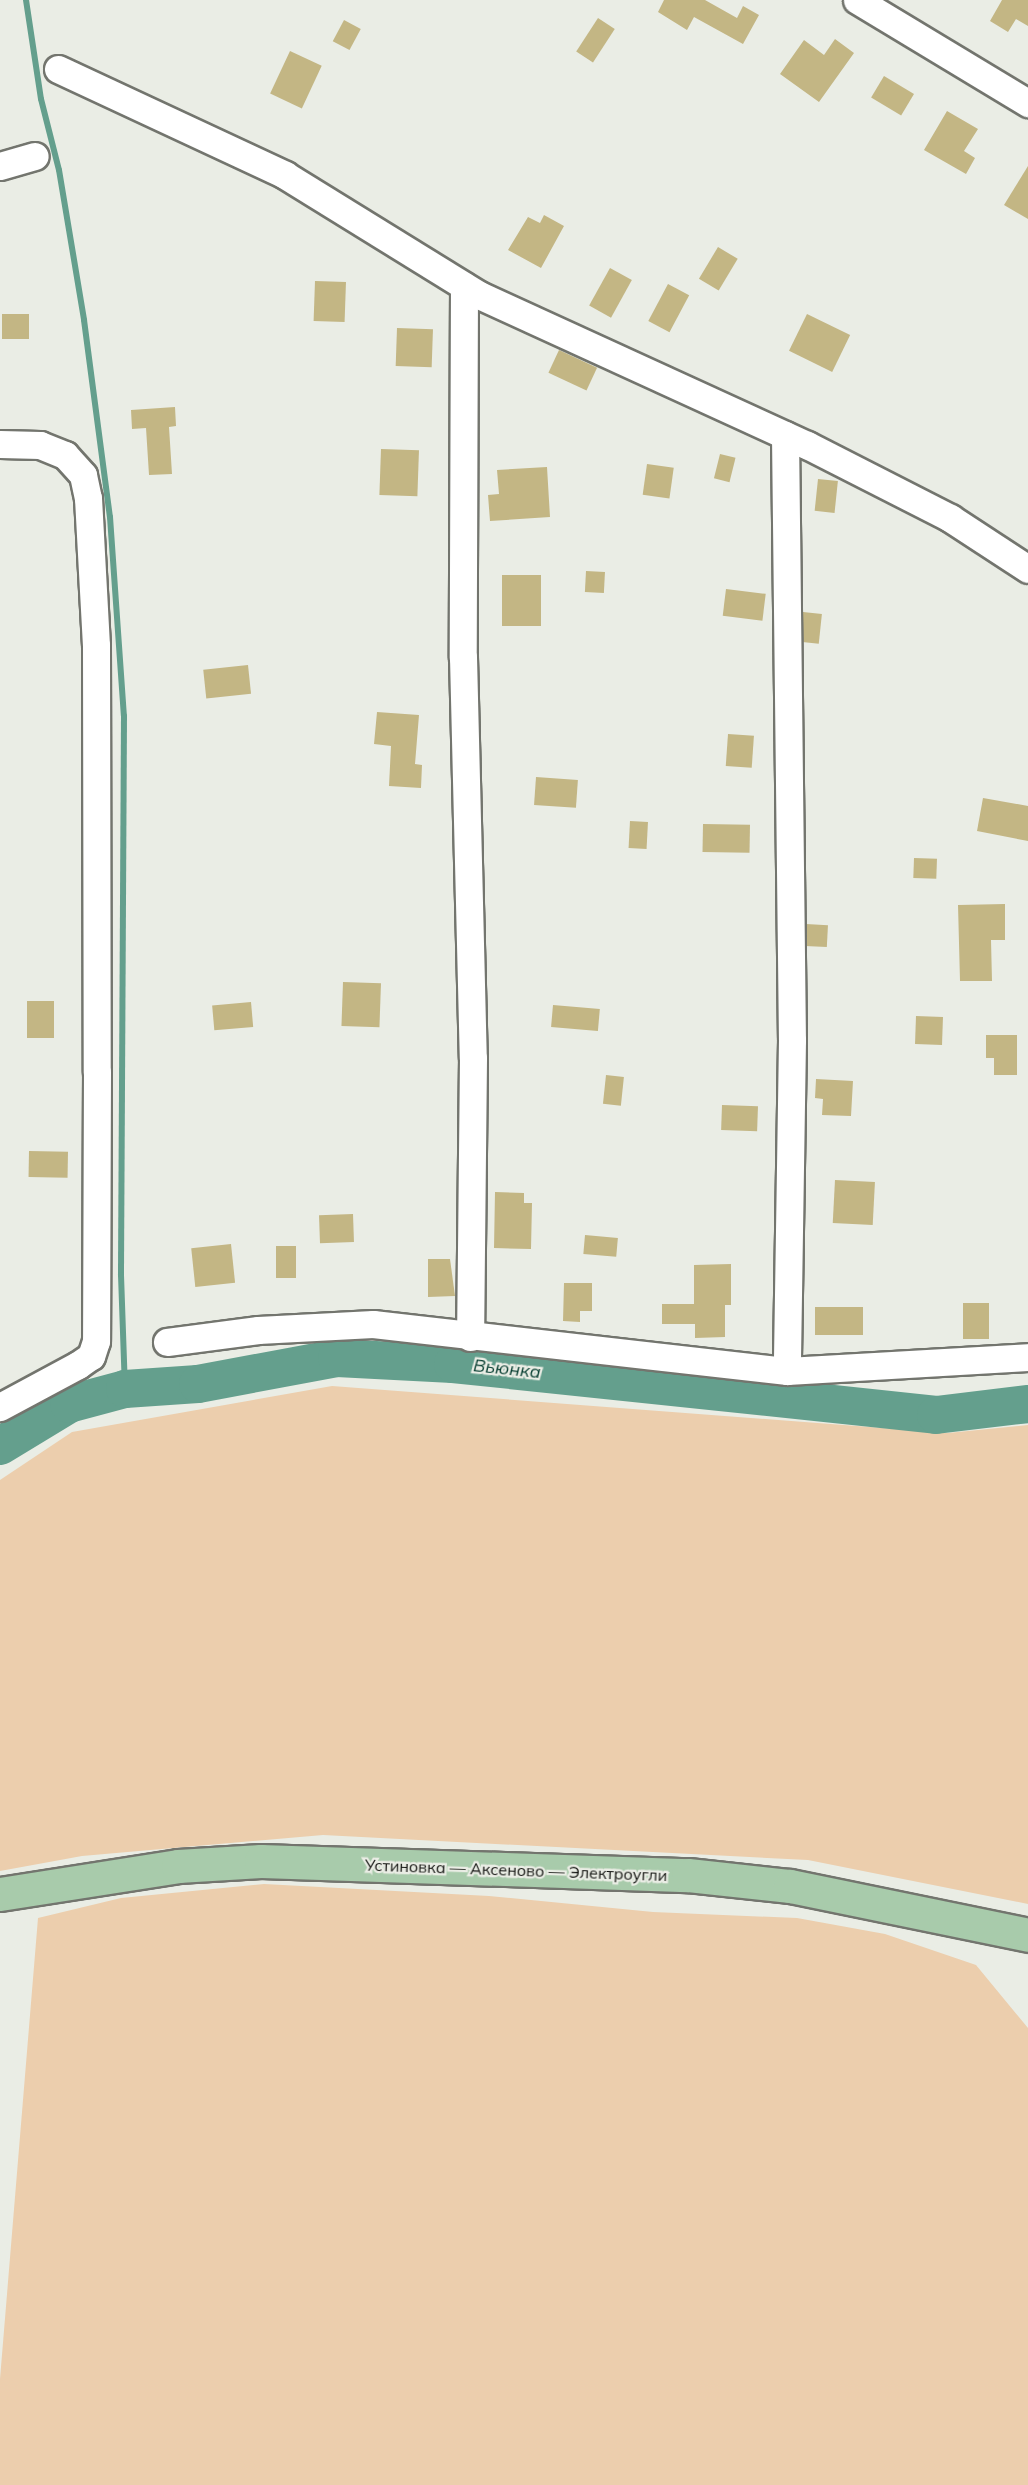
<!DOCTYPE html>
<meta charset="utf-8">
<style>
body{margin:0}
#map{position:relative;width:1028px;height:2485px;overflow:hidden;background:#eaede5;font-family:Mulish,sans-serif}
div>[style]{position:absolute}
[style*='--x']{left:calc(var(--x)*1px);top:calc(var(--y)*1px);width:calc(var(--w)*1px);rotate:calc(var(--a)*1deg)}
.green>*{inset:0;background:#eccead}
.stream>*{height:6px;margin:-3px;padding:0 3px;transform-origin:3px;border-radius:3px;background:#649f8d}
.river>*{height:38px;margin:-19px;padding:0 19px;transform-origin:19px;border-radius:19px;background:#649f8d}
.building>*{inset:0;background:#c3b684;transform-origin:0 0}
.roads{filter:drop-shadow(2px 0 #73756e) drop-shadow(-2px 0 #73756e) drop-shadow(0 2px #73756e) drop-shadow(0 -2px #73756e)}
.minor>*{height:27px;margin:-13.5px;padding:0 13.5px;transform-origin:13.5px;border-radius:13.5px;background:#fff}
.major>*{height:33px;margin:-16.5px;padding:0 16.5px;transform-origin:16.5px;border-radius:16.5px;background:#a8cbab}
span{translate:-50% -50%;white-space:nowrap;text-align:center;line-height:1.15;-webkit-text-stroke:4.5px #eaede5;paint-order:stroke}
.street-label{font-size:16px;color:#121310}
.water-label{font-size:18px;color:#083f32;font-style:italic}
</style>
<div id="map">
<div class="green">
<div style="clip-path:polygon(332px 1386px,948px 1433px,1028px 1425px,1028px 1904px,808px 1860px,323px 1835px,82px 1856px,0 1871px,0 1480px,72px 1432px)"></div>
<div style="clip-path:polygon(264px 1884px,489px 1896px,653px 1912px,797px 1918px,885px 1934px,976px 1965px,1028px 2028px,1028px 2485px,0 2485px,0 2379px,38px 1918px,121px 1898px)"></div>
</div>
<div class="stream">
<div style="--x:26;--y:0;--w:100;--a:81.4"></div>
<div style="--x:41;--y:99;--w:73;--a:75.8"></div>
<div style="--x:59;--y:170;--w:152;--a:80.5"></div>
<div style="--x:84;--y:320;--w:199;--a:82.5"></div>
<div style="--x:110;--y:517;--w:199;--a:86"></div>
<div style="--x:124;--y:716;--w:559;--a:90.31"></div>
<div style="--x:121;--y:1275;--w:114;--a:88"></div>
</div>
<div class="river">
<div style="--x:0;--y:1446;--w:81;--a:-31.3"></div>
<div style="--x:69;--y:1404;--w:58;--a:-15"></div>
<div style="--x:125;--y:1389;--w:73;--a:-3.9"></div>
<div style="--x:198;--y:1384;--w:141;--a:-10.6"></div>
<div style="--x:337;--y:1358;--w:116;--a:3"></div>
<div style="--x:453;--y:1364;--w:486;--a:6"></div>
<div style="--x:936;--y:1415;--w:93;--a:-6.8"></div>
</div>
<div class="building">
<div style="clip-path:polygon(664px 0,705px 0,737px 18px,743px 6px,759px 15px,743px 44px,694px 17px,687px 30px,658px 12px)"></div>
<div style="clip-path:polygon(1002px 0,1028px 0,1028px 26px,1016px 19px,1008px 32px,990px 21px)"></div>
<div style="left:598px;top:18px;width:20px;height:40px;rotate:33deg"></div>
<div style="left:344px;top:20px;width:19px;height:24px;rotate:28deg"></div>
<div style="clip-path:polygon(835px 39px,854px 53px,819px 102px,780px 74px,804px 40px,824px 55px)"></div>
<div style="left:290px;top:51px;width:35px;height:47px;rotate:25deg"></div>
<div style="left:884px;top:76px;width:35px;height:25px;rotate:31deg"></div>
<div style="clip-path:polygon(947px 111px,978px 129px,964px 151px,975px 158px,966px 174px,924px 150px)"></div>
<div style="clip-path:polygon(1028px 166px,1028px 219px,1004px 205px)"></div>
<div style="clip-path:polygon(544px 215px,564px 226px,541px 268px,508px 250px,528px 217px,540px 223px)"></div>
<div style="left:718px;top:247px;width:23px;height:37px;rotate:31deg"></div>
<div style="left:610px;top:268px;width:25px;height:43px;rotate:29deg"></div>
<div style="left:315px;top:281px;width:31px;height:40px;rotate:2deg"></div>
<div style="left:668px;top:284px;width:24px;height:42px;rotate:28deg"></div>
<div style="left:2px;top:314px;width:27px;height:25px"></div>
<div style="left:807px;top:314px;width:48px;height:41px;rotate:26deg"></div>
<div style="left:397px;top:328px;width:36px;height:38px;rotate:2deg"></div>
<div style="left:559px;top:350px;width:42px;height:25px;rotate:25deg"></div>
<div style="clip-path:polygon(175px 407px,176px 426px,169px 427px,172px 474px,149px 475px,146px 428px,132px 429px,131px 410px)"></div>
<div style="left:381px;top:449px;width:38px;height:46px;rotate:2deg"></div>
<div style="left:720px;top:454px;width:16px;height:25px;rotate:14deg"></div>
<div style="left:647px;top:464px;width:27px;height:31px;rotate:8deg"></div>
<div style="clip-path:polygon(547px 467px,550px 517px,490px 521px,488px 495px,499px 494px,497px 470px)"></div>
<div style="left:818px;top:479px;width:20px;height:32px;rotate:6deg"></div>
<div style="left:586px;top:571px;width:19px;height:21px;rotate:3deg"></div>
<div style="left:502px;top:575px;width:39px;height:51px"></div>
<div style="left:726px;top:589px;width:40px;height:27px;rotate:7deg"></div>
<div style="left:803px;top:612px;width:19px;height:30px;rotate:6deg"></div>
<div style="left:248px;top:665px;width:29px;height:45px;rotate:84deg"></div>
<div style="clip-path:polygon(377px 712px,419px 715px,415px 764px,422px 765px,421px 788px,389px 786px,391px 746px,374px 744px)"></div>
<div style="left:728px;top:734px;width:26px;height:32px;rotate:4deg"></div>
<div style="left:536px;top:777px;width:42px;height:28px;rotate:4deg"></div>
<div style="clip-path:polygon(983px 798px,1028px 806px,1028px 841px,977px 831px)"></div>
<div style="left:630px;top:821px;width:18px;height:27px;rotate:3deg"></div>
<div style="left:703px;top:824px;width:47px;height:28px;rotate:1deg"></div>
<div style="left:914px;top:858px;width:23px;height:20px;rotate:2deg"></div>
<div style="clip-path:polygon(1005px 904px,1005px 940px,991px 940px,992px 981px,960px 981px,958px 905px)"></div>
<div style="left:806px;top:924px;width:22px;height:22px;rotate:3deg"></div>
<div style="left:343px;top:982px;width:38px;height:44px;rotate:2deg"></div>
<div style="left:27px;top:1001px;width:27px;height:37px"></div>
<div style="left:251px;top:1002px;width:25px;height:39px;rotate:85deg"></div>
<div style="left:553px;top:1005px;width:47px;height:22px;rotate:5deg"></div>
<div style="left:916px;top:1016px;width:27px;height:28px;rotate:2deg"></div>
<div style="clip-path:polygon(986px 1035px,1017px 1035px,1017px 1075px,994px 1075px,994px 1058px,986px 1058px)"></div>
<div style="left:606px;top:1075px;width:18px;height:29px;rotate:6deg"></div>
<div style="clip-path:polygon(816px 1079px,853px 1081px,851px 1116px,822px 1115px,823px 1099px,815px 1098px)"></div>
<div style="left:722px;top:1105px;width:36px;height:25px;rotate:2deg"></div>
<div style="left:29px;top:1151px;width:39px;height:26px;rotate:1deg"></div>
<div style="left:835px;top:1180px;width:40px;height:43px;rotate:3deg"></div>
<div style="clip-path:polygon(495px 1192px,524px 1193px,524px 1203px,532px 1203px,531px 1249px,494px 1248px)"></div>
<div style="left:353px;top:1214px;width:28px;height:34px;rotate:88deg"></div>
<div style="left:585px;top:1235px;width:33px;height:19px;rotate:5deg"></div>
<div style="left:231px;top:1244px;width:39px;height:40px;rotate:84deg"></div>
<div style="left:296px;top:1246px;width:32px;height:20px;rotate:90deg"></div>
<div style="clip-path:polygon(428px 1259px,450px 1259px,455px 1296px,428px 1297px)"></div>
<div style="clip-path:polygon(731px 1264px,731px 1305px,725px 1305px,725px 1337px,695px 1338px,695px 1324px,662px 1324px,662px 1304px,694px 1304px,694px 1265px)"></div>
<div style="clip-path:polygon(564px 1283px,592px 1283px,592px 1311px,580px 1311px,580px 1322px,563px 1321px)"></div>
<div style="left:963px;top:1303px;width:26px;height:36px"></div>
<div style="left:863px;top:1307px;width:28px;height:48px;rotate:90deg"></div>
</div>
<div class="roads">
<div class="minor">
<div style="--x:857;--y:0;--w:200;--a:31.1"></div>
<div style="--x:58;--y:69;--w:251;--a:25"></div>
<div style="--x:285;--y:175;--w:228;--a:31.7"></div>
<div style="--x:479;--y:295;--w:361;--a:24.6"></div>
<div style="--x:807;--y:445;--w:161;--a:27"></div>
<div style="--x:950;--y:518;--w:93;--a:33.2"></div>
<div style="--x:0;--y:166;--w:36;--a:-16"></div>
<div style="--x:464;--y:286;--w:371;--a:90.2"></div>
<div style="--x:463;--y:657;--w:401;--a:88.6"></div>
<div style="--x:473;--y:1058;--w:279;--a:90.6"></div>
<div style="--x:785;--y:435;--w:605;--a:89.34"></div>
<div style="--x:792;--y:1040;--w:331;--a:90.9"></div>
<div style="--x:0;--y:444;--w:40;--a:1.4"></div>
<div style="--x:40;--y:445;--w:27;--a:22"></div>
<div style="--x:65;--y:455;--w:27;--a:48"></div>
<div style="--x:83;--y:475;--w:24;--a:78"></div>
<div style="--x:88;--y:498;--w:147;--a:86.9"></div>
<div style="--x:96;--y:645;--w:427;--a:89.9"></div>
<div style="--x:97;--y:1072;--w:269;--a:90.2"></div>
<div style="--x:96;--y:1341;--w:16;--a:108"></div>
<div style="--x:91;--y:1356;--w:16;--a:145"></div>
<div style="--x:78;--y:1365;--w:89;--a:151.7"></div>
<div style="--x:167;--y:1342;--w:92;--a:-7.5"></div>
<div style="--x:258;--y:1330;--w:115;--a:-3"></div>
<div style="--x:373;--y:1324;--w:417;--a:6.5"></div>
<div style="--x:787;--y:1371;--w:241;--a:-3.3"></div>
</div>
<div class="major">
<div style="--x:0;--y:1894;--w:180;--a:-8.9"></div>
<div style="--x:178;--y:1866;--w:83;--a:-3.4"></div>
<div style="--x:261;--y:1861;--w:427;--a:1.9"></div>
<div style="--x:688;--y:1875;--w:103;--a:6.2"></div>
<div style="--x:790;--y:1886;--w:243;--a:11.6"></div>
</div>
</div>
<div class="street-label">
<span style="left:516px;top:1870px;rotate:2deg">Устиновка — Аксеново — Электроугли</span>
</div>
<div class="water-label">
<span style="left:507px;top:1369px;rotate:6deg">Вьюнка</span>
</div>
</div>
